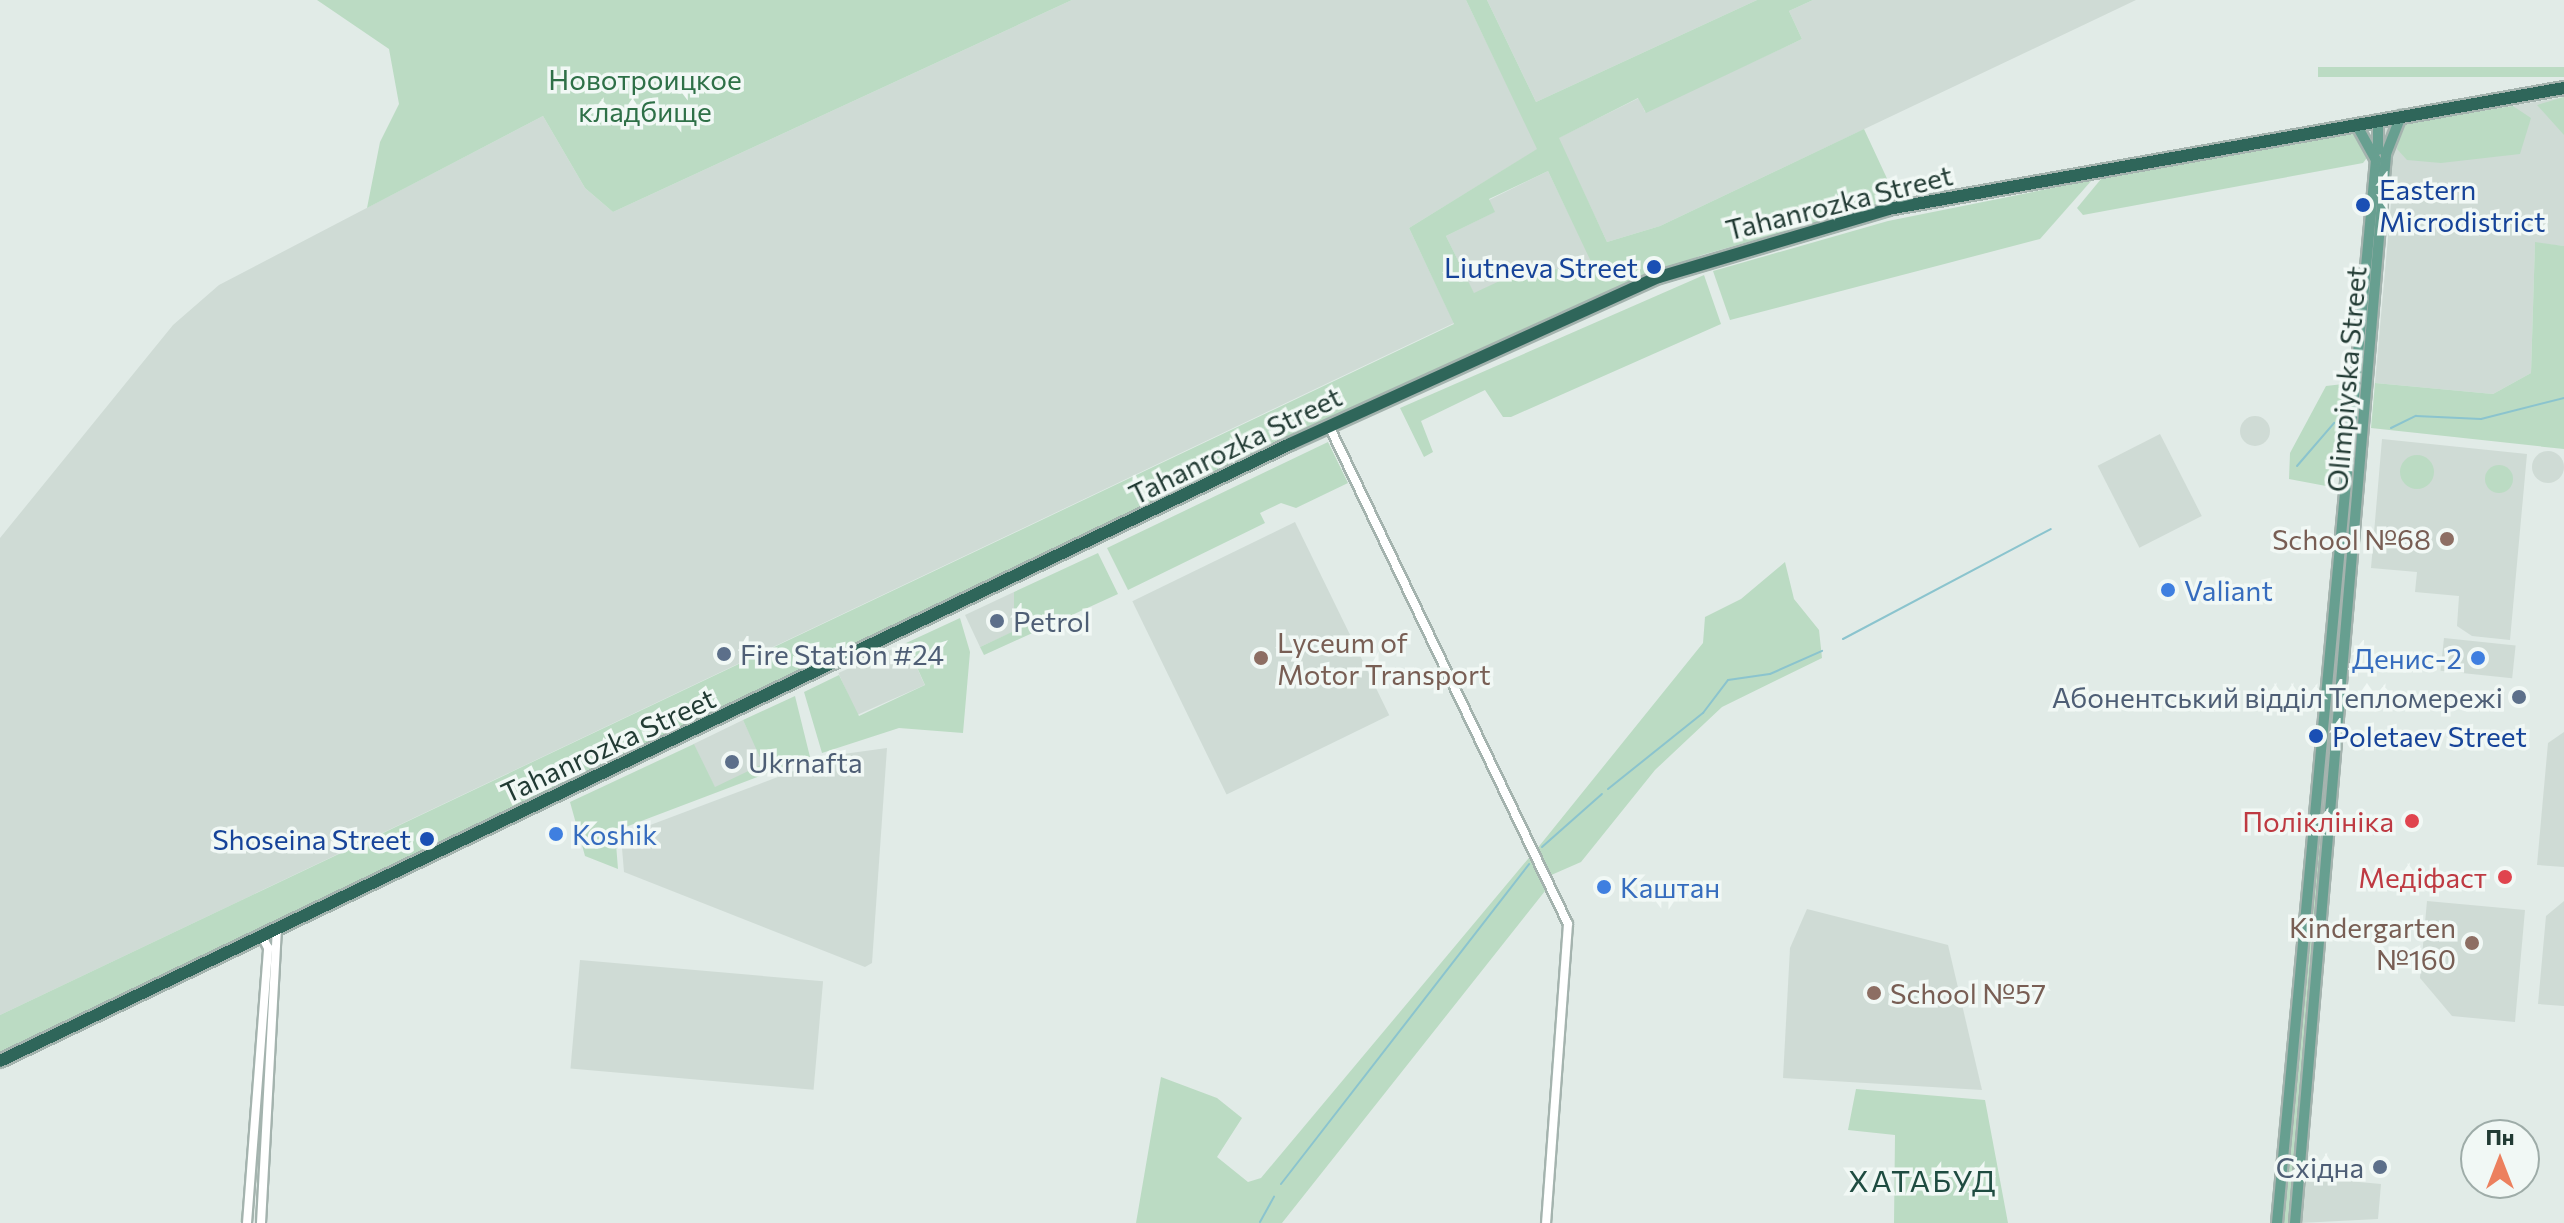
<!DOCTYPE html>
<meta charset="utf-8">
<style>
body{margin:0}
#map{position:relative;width:2564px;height:1223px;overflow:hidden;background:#e1ebe7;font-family:Commissioner,sans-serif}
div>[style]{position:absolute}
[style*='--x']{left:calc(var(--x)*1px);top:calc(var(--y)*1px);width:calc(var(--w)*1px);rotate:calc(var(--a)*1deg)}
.built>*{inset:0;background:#cfdbd5;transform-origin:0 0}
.round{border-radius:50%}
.green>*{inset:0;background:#bbdbc3;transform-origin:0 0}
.stream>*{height:2px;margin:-1px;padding:0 1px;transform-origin:1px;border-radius:1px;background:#8bc4ce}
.roads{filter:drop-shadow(2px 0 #a4b3ae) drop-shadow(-2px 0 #a4b3ae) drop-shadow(0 2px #a4b3ae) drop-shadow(0 -2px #a4b3ae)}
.minor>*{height:8px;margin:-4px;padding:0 4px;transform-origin:4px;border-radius:4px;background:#fff}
.major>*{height:10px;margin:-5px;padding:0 5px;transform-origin:5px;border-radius:5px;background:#679f90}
.highway>*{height:12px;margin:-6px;padding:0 6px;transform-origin:6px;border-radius:6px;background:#2f665a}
.dots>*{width:22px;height:22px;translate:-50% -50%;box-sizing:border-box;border:4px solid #f1f8f5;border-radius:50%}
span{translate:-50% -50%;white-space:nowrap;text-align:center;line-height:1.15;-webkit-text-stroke:7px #f1f8f5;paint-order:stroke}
.park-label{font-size:28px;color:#2e7047}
.transit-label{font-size:28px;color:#164399}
.left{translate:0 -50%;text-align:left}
.right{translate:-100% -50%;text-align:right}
.street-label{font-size:28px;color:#223b34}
.education-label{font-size:28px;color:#785e54}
.shop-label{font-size:28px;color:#366cbe}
.service-label{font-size:28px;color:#4e5e75}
.health-label{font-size:28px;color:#be3a42}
.neighbourhood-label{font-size:30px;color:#1f4c41;letter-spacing:2px}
.north{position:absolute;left:2460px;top:1119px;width:80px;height:80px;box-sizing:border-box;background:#f1f8f5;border:2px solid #9eaca8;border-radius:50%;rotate:0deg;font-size:22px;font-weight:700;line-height:32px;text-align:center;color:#223b34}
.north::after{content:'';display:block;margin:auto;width:28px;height:36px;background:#ec805e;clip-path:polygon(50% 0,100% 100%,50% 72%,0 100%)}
</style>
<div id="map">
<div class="built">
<div style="clip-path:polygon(1072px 0,1466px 0,1538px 149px,1409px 228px,1454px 323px,0 1015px,0 538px,173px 325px,219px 285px,543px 116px,585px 188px,613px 212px)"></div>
<div style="clip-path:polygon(1487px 0,1757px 0,1536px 102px)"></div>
<div style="clip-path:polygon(1813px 0,2136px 0,1660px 226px,1607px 242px,1558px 138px,1639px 98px,1645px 112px,1802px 39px,1789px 11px)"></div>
<div style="clip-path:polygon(2564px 97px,2564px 246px,2535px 243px,2531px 373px,2493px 394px,2375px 383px,2393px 181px,2384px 127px)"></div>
<div style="clip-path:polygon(1548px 171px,1595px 268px,1523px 270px,1474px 294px,1446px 236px,1494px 212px,1489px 200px)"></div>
<div class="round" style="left:2240px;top:416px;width:30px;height:30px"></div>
<div style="left:2160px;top:434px;width:92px;height:70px;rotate:63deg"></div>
<div style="clip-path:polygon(2382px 439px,2527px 454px,2510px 640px,2472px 636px,2457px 626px,2459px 596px,2415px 592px,2417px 572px,2371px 568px)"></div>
<div class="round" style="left:2532px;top:451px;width:32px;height:32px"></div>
<div style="left:1295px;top:522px;width:215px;height:181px;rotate:64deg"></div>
<div style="clip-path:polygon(1014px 592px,1015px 631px,980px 647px,965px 615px)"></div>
<div style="left:2444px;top:638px;width:72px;height:33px;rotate:6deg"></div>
<div style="left:906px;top:643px;width:46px;height:74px;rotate:66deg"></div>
<div style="left:743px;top:720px;width:49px;height:55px;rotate:64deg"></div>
<div style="clip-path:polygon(2564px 732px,2564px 867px,2537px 865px,2548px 743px)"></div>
<div style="clip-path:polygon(887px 748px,872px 963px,865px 967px,624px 872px,621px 836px,836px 755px)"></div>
<div style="clip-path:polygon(2427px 901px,2525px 910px,2515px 1022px,2452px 1016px,2420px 978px)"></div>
<div style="clip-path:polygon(2564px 901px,2564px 1006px,2538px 1004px,2546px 916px)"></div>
<div style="clip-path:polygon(1807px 909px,1948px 945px,1982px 1090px,1783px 1078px,1790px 948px)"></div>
<div style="left:580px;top:960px;width:244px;height:109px;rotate:5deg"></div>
<div style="clip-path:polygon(2304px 1177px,2381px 1184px,2378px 1219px,2300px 1223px)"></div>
</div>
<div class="green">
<div style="clip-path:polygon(317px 0,1072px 0,613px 212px,585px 188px,543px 116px,367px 208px,380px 142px,399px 104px,389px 49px)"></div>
<div style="clip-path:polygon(evenodd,1466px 0,1487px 0,1536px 102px,1757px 0,1813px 0,1789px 11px,1802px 39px,1646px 113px,1638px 98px,1559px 138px,1607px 242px,1660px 226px,1864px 129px,1897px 200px,1702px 255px,1558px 313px,0 1053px,0 1015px,1454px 324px,1409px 228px,1537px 149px,1466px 0,1548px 171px,1594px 268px,1523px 270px,1474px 293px,1446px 236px,1495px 212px,1489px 199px,1548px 171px)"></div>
<div style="left:2564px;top:67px;width:10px;height:246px;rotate:90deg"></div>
<div style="clip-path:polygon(2564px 97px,2564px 135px,2537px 105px)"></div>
<div style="clip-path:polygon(2513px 106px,2531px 118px,2520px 154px,2441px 163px,2407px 160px,2397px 149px,2401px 124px)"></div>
<div style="clip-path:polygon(2359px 132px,2370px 154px,2363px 163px,2083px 215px,2077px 208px,2101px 179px)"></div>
<div style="clip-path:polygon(2386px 179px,2295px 1223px,2277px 1223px,2348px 428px,2337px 432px,2326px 486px,2289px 479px,2290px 453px,2326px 386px,2352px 383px,2369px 201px)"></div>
<div style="clip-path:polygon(2092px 180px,2040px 239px,1730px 320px,1713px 271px,1888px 221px)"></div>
<div style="clip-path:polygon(2535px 242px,2564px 246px,2564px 449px,2371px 428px,2375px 383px,2493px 394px,2531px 373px)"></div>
<div style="clip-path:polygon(1704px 275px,1721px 324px,1511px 417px,1503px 417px,1485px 390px,1421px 421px,1433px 452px,1424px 457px,1400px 408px)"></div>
<div style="clip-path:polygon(1328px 442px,1348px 483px,1296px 508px,1281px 503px,1260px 513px,1265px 523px,1128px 590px,1107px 548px)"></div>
<div class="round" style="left:2400px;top:455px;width:34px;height:34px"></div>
<div class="round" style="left:2485px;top:465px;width:28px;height:28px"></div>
<div style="clip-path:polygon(1098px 553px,1118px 594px,984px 655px,980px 647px,1014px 631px,1014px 592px)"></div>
<div style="clip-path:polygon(1785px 562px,1794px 599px,1819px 630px,1822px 658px,1722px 707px,1655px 770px,1581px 862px,1549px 876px,1536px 850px,1703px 643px,1705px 617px,1741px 599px)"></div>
<div style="clip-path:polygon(960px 618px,970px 652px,963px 733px,899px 728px,822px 753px,804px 692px,839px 675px,859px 716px,925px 685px,906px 643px)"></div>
<div style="clip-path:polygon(795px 696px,810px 757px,615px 831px,618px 869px,585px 856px,570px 802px,694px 744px,715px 787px,763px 764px,743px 720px)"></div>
<div style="clip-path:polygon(1533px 853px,1549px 886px,1282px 1223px,1136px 1223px,1161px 1077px,1217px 1098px,1242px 1118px,1217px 1157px,1248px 1182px,1261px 1178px)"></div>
<div style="left:273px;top:956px;width:8px;height:268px;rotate:7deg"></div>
<div style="clip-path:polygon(1856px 1089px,1985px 1100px,2008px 1223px,1894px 1223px,1895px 1135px,1848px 1130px)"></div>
</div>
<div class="stream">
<div style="--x:2391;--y:428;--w:28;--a:-26"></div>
<div style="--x:2416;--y:416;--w:65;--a:2.6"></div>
<div style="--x:2481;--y:419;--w:86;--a:-14.2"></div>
<div style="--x:2297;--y:466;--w:57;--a:-49.3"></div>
<div style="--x:1843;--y:639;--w:235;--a:-27.9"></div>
<div style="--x:1608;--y:789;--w:122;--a:-38.7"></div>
<div style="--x:1703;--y:713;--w:41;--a:-52.9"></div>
<div style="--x:1728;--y:680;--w:42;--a:-8.1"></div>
<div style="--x:1770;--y:674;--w:57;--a:-23.9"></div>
<div style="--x:1542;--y:847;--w:80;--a:-41.5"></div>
<div style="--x:1281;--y:1184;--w:405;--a:-52.2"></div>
<div style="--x:1260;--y:1222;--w:29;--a:-61"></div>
</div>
<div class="roads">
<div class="minor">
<div style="--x:1329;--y:426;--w:552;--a:64.36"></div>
<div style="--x:1568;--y:924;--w:300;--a:94.2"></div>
<div style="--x:247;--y:1223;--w:276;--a:-85.6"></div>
<div style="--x:268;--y:948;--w:13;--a:-117"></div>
<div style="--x:261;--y:1223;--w:295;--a:-86.9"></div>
</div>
<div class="major">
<div style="--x:2378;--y:120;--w:30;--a:90"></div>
<div style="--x:2277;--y:1223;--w:1068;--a:-84.68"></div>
<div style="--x:2376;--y:160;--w:41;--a:-119.1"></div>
<div style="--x:2295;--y:1223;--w:1073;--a:-85.13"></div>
<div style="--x:2386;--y:154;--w:41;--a:-68.5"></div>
</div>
<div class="highway">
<div style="--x:0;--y:1061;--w:1430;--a:-25.56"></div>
<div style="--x:1290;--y:444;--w:405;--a:-24.4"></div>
<div style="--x:1659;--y:277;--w:239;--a:-16.5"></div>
<div style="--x:1888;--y:209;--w:687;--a:-10.15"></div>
</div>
</div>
<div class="dots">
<div style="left:2363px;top:205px;background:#1a4fb4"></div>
<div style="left:1654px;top:267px;background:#1a4fb4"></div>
<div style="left:2447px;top:539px;background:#8d6e63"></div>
<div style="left:2168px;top:590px;background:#3f7fe0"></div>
<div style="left:997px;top:621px;background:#5c6f8a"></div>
<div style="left:724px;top:654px;background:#5c6f8a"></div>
<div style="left:1261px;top:658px;background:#8d6e63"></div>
<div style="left:2478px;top:658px;background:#3f7fe0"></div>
<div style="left:2519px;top:697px;background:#5c6f8a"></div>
<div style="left:2316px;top:736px;background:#1a4fb4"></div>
<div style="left:732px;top:762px;background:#5c6f8a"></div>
<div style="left:2412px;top:821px;background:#e0444e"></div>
<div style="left:556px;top:834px;background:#3f7fe0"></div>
<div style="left:427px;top:839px;background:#1a4fb4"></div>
<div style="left:2505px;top:877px;background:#e0444e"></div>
<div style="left:1604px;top:887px;background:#3f7fe0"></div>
<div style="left:2472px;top:943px;background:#8d6e63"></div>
<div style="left:1874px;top:993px;background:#8d6e63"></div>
<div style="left:2380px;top:1167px;background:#5c6f8a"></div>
</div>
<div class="park-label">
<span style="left:645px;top:95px">Новотроицкое<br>кладбище</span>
</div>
<div class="transit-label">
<span class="left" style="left:2379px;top:205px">Eastern<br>Microdistrict</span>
<span class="right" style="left:1638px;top:267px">Liutneva Street</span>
<span class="left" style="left:2332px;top:736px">Poletaev Street</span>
<span class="right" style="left:411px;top:839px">Shoseina Street</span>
</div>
<div class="street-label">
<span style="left:1839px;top:202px;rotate:-14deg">Tahanrozka Street</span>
<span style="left:2346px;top:379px;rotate:-85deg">Olimpiyska Street</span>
<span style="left:1235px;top:445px;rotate:-26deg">Tahanrozka Street</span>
<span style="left:608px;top:745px;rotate:-25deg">Tahanrozka Street</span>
</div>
<div class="education-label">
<span class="right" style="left:2431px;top:539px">School №68</span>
<span class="left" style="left:1277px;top:658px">Lyceum of<br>Motor Transport</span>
<span class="right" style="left:2456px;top:943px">Kindergarten<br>№160</span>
<span class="left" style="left:1890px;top:993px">School №57</span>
</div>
<div class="shop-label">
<span class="left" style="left:2184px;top:590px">Valiant</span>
<span class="right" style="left:2462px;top:658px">Денис-2</span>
<span class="left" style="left:572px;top:834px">Koshik</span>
<span class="left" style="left:1620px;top:887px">Каштан</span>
</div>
<div class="service-label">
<span class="left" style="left:1013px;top:621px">Petrol</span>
<span class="left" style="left:740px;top:654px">Fire Station #24</span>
<span class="right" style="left:2503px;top:697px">Абонентський відділ Тепломережі</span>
<span class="left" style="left:748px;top:762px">Ukrnafta</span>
<span class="right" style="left:2364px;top:1167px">Східна</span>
</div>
<div class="health-label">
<span class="right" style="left:2394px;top:821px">Поліклініка</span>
<span class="right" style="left:2487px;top:877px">Медіфаст</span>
</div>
<div class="neighbourhood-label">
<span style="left:1923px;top:1180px">ХАТАБУД</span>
</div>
<div class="north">Пн</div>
</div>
